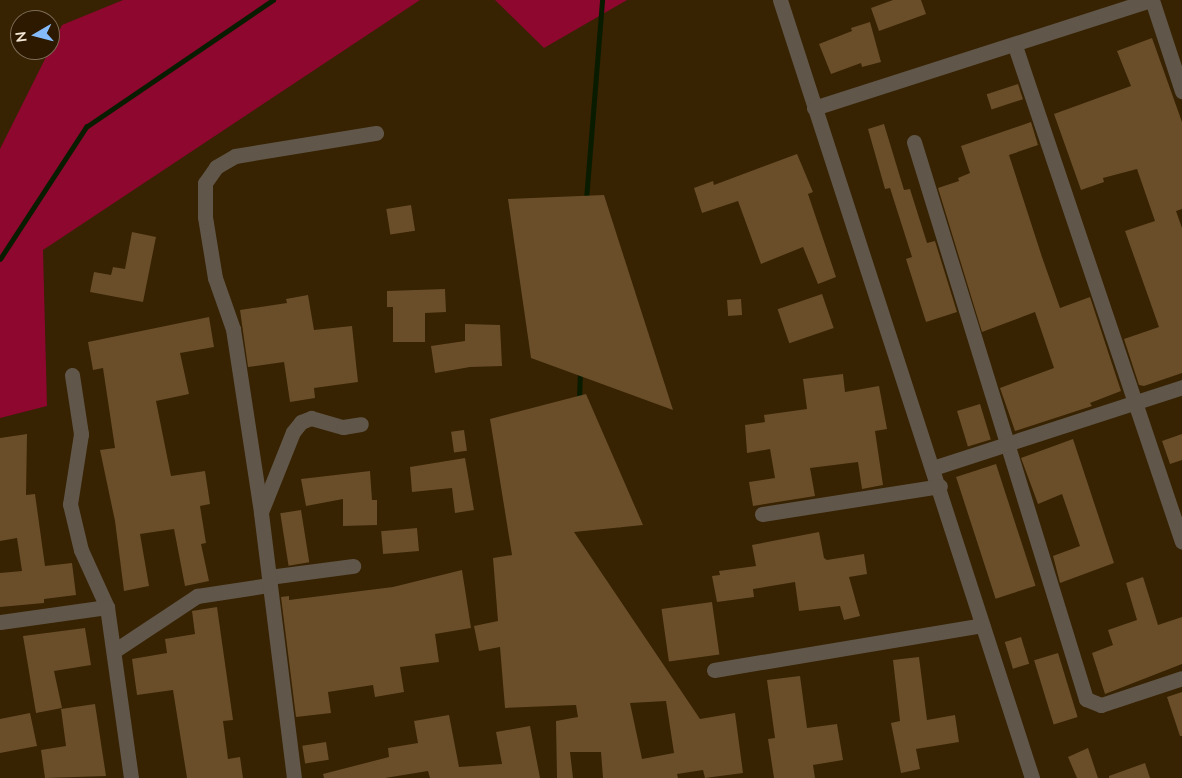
<!DOCTYPE html>
<style>
body{margin:0}
#map{position:relative;width:1182px;height:778px;overflow:hidden;background:#372202;font-family:Lato,sans-serif}
div>[style]{position:absolute}
[style*='--x']{left:calc(var(--x)*1px);top:calc(var(--y)*1px);width:calc(var(--w)*1px);rotate:calc(var(--a)*1deg)}
.forest>*{inset:0;background:#8d072f}
.stream>*{height:4.5px;margin:-2.25px;padding:0 2.25px;transform-origin:2.25px;border-radius:2.25px;background:#091c00}
.building>*{inset:0;background:#694e29;transform-origin:0 0}
.minor>*{height:15px;margin:-7.5px;padding:0 7.5px;transform-origin:7.5px;border-radius:7.5px;background:#605649}
span{translate:-50% -50%;white-space:nowrap;text-align:center;line-height:1.15;-webkit-text-stroke:4px #2c1900;paint-order:stroke}
.north{position:absolute;left:10px;top:10px;width:50px;height:50px;box-sizing:border-box;background:#2c1900;border:1px solid #7d6c56;border-radius:50%;rotate:262deg;font-size:14px;font-weight:700;line-height:20px;text-align:center;color:#f6e8d7}
.north::after{content:'';display:block;margin:auto;width:18px;height:22px;background:#86bbfb;clip-path:polygon(50% 0,100% 100%,50% 72%,0 100%)}
</style>
<div id="map">
<div class="forest">
<div style="clip-path:polygon(123px 0,420px 0,43px 250px,47px 406px,0 418px,0 149px,62px 25px)"></div>
<div style="clip-path:polygon(495px 0,627px 0,544px 48px)"></div>
</div>
<div class="stream">
<div style="--x:586;--y:200;--w:201;--a:-85.4"></div>
<div style="--x:0;--y:259;--w:158;--a:-56.9"></div>
<div style="--x:86;--y:127;--w:226;--a:-34.2"></div>
<div style="--x:579;--y:400;--w:30;--a:-88"></div>
</div>
<div class="building">
<div style="clip-path:polygon(893px 0,921px 0,926px 14px,879px 31px,871px 8px)"></div>
<div style="clip-path:polygon(870px 22px,881px 62px,862px 67px,861px 63px,831px 74px,819px 44px,852px 31px,851px 28px)"></div>
<div style="clip-path:polygon(1152px 38px,1182px 122px,1182px 209px,1176px 211px,1182px 228px,1182px 373px,1144px 386px,1139px 385px,1124px 339px,1159px 327px,1125px 231px,1155px 221px,1137px 169px,1103px 178px,1104px 182px,1081px 190px,1054px 114px,1131px 86px,1117px 51px)"></div>
<div style="left:1018px;top:84px;width:16px;height:33px;rotate:72deg"></div>
<div style="clip-path:polygon(1031px 122px,1038px 145px,1009px 155px,1042px 257px,1060px 308px,1090px 297px,1121px 391px,1090px 403px,1092px 406px,1015px 431px,1000px 388px,1054px 368px,1035px 312px,982px 332px,938px 188px,959px 181px,958px 178px,970px 173px,961px 146px)"></div>
<div style="clip-path:polygon(884px 124px,904px 190px,910px 189px,927px 243px,935px 241px,957px 312px,926px 322px,906px 259px,912px 257px,890px 188px,885px 189px,868px 129px)"></div>
<div style="clip-path:polygon(797px 154px,813px 192px,808px 194px,836px 277px,818px 284px,803px 247px,761px 264px,738px 201px,702px 213px,694px 188px,713px 181px,714px 185px)"></div>
<div style="clip-path:polygon(604px 195px,673px 410px,531px 358px,508px 199px)"></div>
<div style="left:411px;top:205px;width:26px;height:25px;rotate:81deg"></div>
<div style="clip-path:polygon(132px 232px,156px 237px,143px 302px,90px 292px,94px 272px,111px 275px,113px 267px,125px 269px)"></div>
<div style="clip-path:polygon(445px 289px,446px 312px,425px 313px,425px 342px,393px 342px,393px 307px,387px 307px,387px 291px)"></div>
<div style="left:822px;top:294px;width:36px;height:47px;rotate:71deg"></div>
<div style="clip-path:polygon(308px 295px,314px 330px,352px 326px,358px 382px,314px 388px,315px 398px,290px 402px,284px 362px,248px 367px,240px 310px,287px 303px,286px 299px)"></div>
<div style="left:741px;top:299px;width:16px;height:14px;rotate:86deg"></div>
<div style="clip-path:polygon(209px 317px,214px 347px,180px 353px,189px 394px,156px 401px,171px 476px,205px 471px,210px 504px,200px 506px,206px 543px,201px 544px,209px 581px,185px 586px,174px 529px,140px 534px,149px 586px,124px 591px,115px 521px,100px 450px,115px 448px,103px 368px,93px 370px,88px 342px)"></div>
<div style="clip-path:polygon(465px 324px,500px 325px,502px 366px,470px 367px,435px 373px,431px 346px,465px 341px)"></div>
<div style="clip-path:polygon(843px 374px,845px 392px,879px 386px,887px 429px,875px 431px,883px 485px,862px 489px,858px 462px,810px 468px,815px 496px,753px 506px,749px 482px,775px 478px,770px 449px,747px 453px,745px 425px,765px 422px,764px 415px,807px 409px,803px 379px)"></div>
<div style="clip-path:polygon(evenodd,586px 394px,643px 525px,574px 532px,700px 719px,735px 713px,743px 773px,705px 778px,703px 770px,677px 774px,678px 778px,603px 778px,601px 752px,570px 752px,573px 778px,557px 778px,556px 721px,578px 717px,576px 705px,505px 708px,500px 647px,479px 651px,474px 626px,498px 621px,493px 558px,512px 555px,490px 419px,586px 394px,666px 701px,674px 753px,642px 759px,630px 703px,666px 701px)"></div>
<div style="left:980px;top:404px;width:37px;height:24px;rotate:73deg"></div>
<div style="left:464px;top:430px;width:21px;height:13px;rotate:82deg"></div>
<div style="clip-path:polygon(27px 434px,26px 495px,35px 494px,45px 566px,72px 563px,76px 595px,44px 599px,44px 603px,0 607px,0 573px,22px 571px,17px 538px,0 541px,0 438px)"></div>
<div style="clip-path:polygon(1182px 434px,1182px 460px,1170px 464px,1162px 441px)"></div>
<div style="clip-path:polygon(1073px 439px,1114px 563px,1060px 583px,1053px 556px,1080px 546px,1062px 494px,1038px 504px,1021px 458px)"></div>
<div style="clip-path:polygon(465px 458px,474px 510px,455px 513px,452px 488px,412px 492px,410px 467px)"></div>
<div style="left:996px;top:464px;width:128px;height:42px;rotate:72deg"></div>
<div style="clip-path:polygon(370px 471px,372px 500px,377px 500px,377px 525px,343px 526px,343px 499px,306px 506px,301px 479px)"></div>
<div style="left:301px;top:510px;width:53px;height:21px;rotate:81deg"></div>
<div style="left:417px;top:528px;width:23px;height:36px;rotate:85deg"></div>
<div style="clip-path:polygon(819px 532px,824px 558px,827px 560px,864px 554px,867px 574px,849px 577px,860px 616px,844px 620px,840px 606px,799px 611px,795px 582px,753px 589px,754px 597px,717px 602px,712px 576px,720px 575px,719px 571px,756px 566px,752px 545px)"></div>
<div style="clip-path:polygon(462px 570px,471px 628px,435px 634px,439px 662px,400px 667px,404px 692px,375px 697px,373px 685px,328px 692px,331px 713px,296px 717px,281px 597px,289px 596px,289px 600px,393px 587px)"></div>
<div style="clip-path:polygon(1143px 577px,1158px 625px,1182px 617px,1182px 664px,1105px 694px,1092px 653px,1113px 645px,1108px 630px,1137px 620px,1126px 583px)"></div>
<div style="left:712px;top:602px;width:53px;height:51px;rotate:82deg"></div>
<div style="clip-path:polygon(217px 607px,233px 720px,223px 721px,228px 759px,240px 757px,243px 778px,187px 778px,173px 690px,137px 695px,132px 659px,167px 653px,165px 639px,195px 634px,192px 611px)"></div>
<div style="clip-path:polygon(85px 628px,91px 665px,54px 671px,62px 708px,36px 713px,23px 636px)"></div>
<div style="left:1021px;top:637px;width:28px;height:17px;rotate:73deg"></div>
<div style="left:1058px;top:653px;width:67px;height:25px;rotate:73deg"></div>
<div style="clip-path:polygon(919px 657px,927px 720px,955px 715px,959px 742px,916px 749px,920px 769px,901px 773px,891px 723px,900px 721px,893px 660px)"></div>
<div style="clip-path:polygon(800px 676px,807px 728px,837px 724px,843px 760px,813px 765px,815px 778px,774px 778px,768px 739px,775px 738px,767px 680px)"></div>
<div style="clip-path:polygon(1182px 692px,1182px 736px,1180px 736px,1167px 697px)"></div>
<div style="clip-path:polygon(95px 704px,106px 776px,45px 778px,41px 750px,66px 746px,61px 709px)"></div>
<div style="clip-path:polygon(30px 713px,37px 746px,0 753px,0 719px)"></div>
<div style="clip-path:polygon(449px 715px,459px 767px,502px 764px,496px 732px,530px 726px,540px 778px,430px 778px,428px 771px,385px 778px,324px 778px,323px 774px,389px 757px,388px 748px,418px 743px,414px 721px)"></div>
<div style="left:326px;top:742px;width:18px;height:24px;rotate:81deg"></div>
<div style="clip-path:polygon(1088px 748px,1098px 778px,1077px 778px,1068px 757px)"></div>
<div style="clip-path:polygon(1145px 763px,1150px 778px,1109px 778px,1109px 776px)"></div>
</div>
<div class="minor">
<div style="--x:780;--y:0;--w:818;--a:72.05"></div>
<div style="--x:1152;--y:0;--w:96;--a:71.8"></div>
<div style="--x:1015;--y:46;--w:523;--a:71.39"></div>
<div style="--x:814;--y:108;--w:354;--a:-17.8"></div>
<div style="--x:914;--y:142;--w:583;--a:72.84"></div>
<div style="--x:1086;--y:699;--w:16;--a:22"></div>
<div style="--x:1101;--y:705;--w:85;--a:-18.4"></div>
<div style="--x:72;--y:375;--w:60;--a:81.3"></div>
<div style="--x:81;--y:434;--w:71;--a:98.9"></div>
<div style="--x:70;--y:504;--w:47;--a:76.6"></div>
<div style="--x:81;--y:550;--w:63;--a:65.5"></div>
<div style="--x:933;--y:468;--w:262;--a:-18"></div>
<div style="--x:261;--y:512;--w:86;--a:-68.2"></div>
<div style="--x:293;--y:432;--w:13;--a:-51"></div>
<div style="--x:301;--y:422;--w:11;--a:-22"></div>
<div style="--x:311;--y:418;--w:33;--a:16"></div>
<div style="--x:343;--y:427;--w:18;--a:-9"></div>
<div style="--x:762;--y:514;--w:180;--a:-8.9"></div>
<div style="--x:269;--y:577;--w:85;--a:-7.5"></div>
<div style="--x:0;--y:622;--w:108;--a:-8"></div>
<div style="--x:107;--y:607;--w:173;--a:82"></div>
<div style="--x:114;--y:651;--w:100;--a:-33.5"></div>
<div style="--x:197;--y:596;--w:73;--a:-8.7"></div>
<div style="--x:714;--y:670;--w:272;--a:-9.5"></div>
<div style="--x:294;--y:778;--w:268;--a:-97.1"></div>
<div style="--x:261;--y:512;--w:185;--a:-98.7"></div>
<div style="--x:233;--y:329;--w:54;--a:-109.4"></div>
<div style="--x:215;--y:278;--w:62;--a:-99.3"></div>
<div style="--x:205;--y:217;--w:34;--a:-90"></div>
<div style="--x:205;--y:183;--w:19;--a:-55"></div>
<div style="--x:216;--y:167;--w:22;--a:-30"></div>
<div style="--x:235;--y:156;--w:143;--a:-9.3"></div>
</div>
<div class="north">N</div>
</div>
